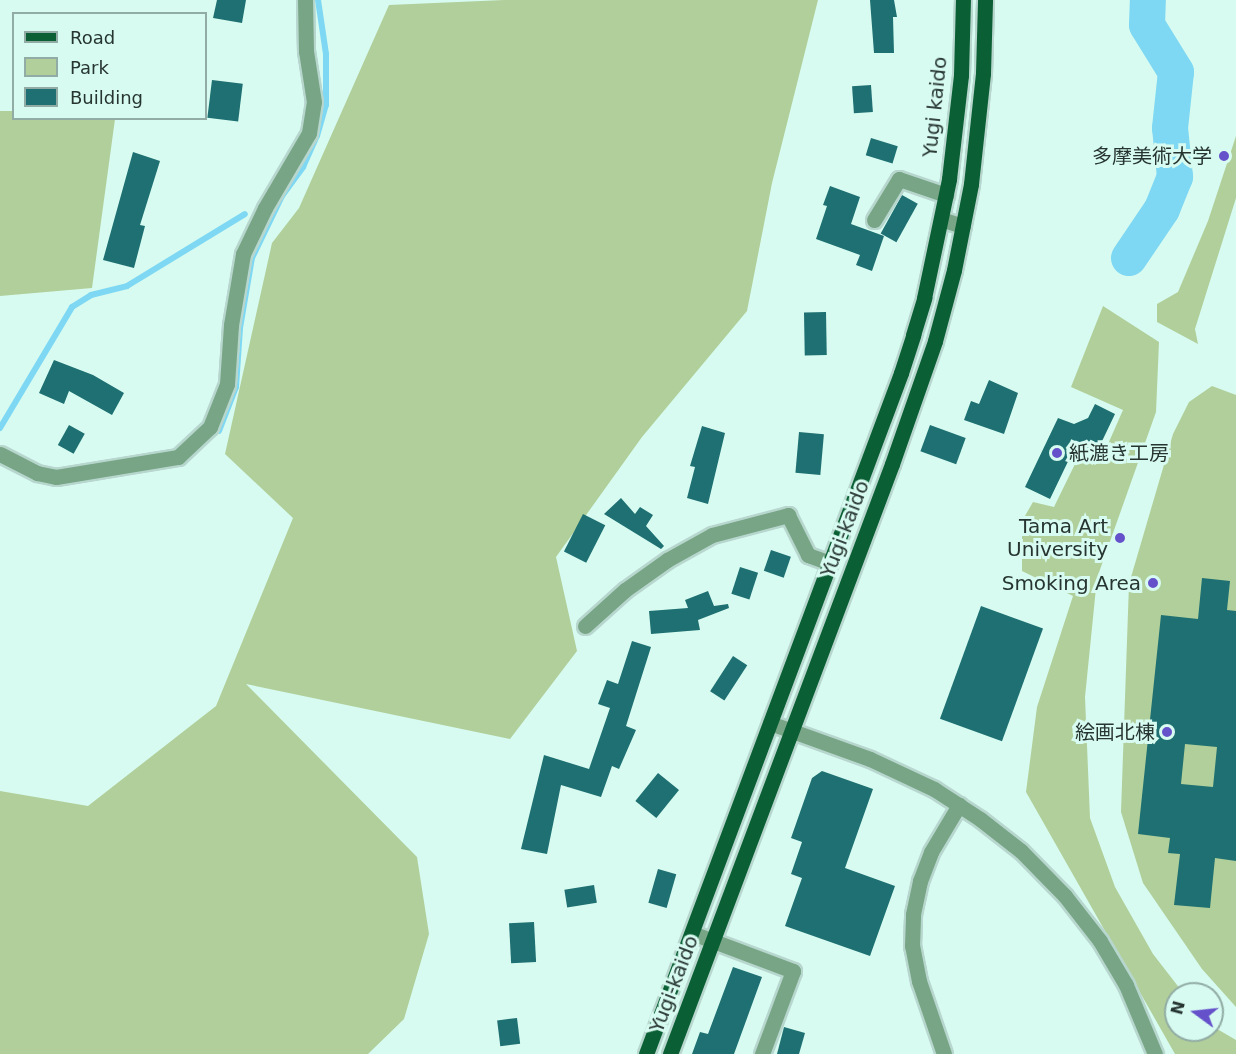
<!DOCTYPE html>
<meta charset="utf-8">
<style>
body{margin:0}
#map{position:relative;width:1236px;height:1054px;overflow:hidden;background:#d7fbf0;font-family:"DejaVu Sans","Noto Sans JP",sans-serif}
div>[style]{position:absolute}
[style*='--x']{left:calc(var(--x)*1px);top:calc(var(--y)*1px);width:calc(var(--w)*1px);rotate:calc(var(--a)*1deg)}
.green>*{inset:0;background:#b1cf9a}
.stream>*{height:6px;margin:-3px;padding:0 3px;transform-origin:3px;border-radius:3px;background:#7ed8f3}
.river>*{height:36px;margin:-18px;padding:0 18px;transform-origin:18px;border-radius:18px;background:#7ed8f3}
.building>*{inset:0;background:#1e7072;transform-origin:0 0}
.roads{filter:drop-shadow(2px 0 #b7d7ce) drop-shadow(-2px 0 #b7d7ce) drop-shadow(0 2px #b7d7ce) drop-shadow(0 -2px #b7d7ce)}
.minor>*{height:15px;margin:-7.5px;padding:0 7.5px;transform-origin:7.5px;border-radius:7.5px;background:#77a585}
.major>*{height:15px;margin:-7.5px;padding:0 7.5px;transform-origin:7.5px;border-radius:7.5px;background:#0a6034}
.dots>*{width:16px;height:16px;translate:-50% -50%;box-sizing:border-box;border:3px solid #d7fbf0;border-radius:50%}
span{translate:-50% -50%;white-space:nowrap;text-align:center;line-height:1.15;-webkit-text-stroke:6px #d7fbf0;paint-order:stroke}
.street-label{font-size:20px;color:#273531}
.poi-label{font-size:20px;color:#273531}
.right{translate:-100% -50%;text-align:right}
.left{translate:0 -50%;text-align:left}
.legend{position:absolute;left:12px;top:12px;width:195px;height:108px;box-sizing:border-box;background:#d7fbf0;border:2px solid #91aca4;margin:0;padding:8px 10px;list-style:none;font-size:18px;color:#273531}
.legend li{display:flex;align-items:center;gap:12px;height:30px}
.legend b{width:30px;border:2px solid #91aca4}
.north{position:absolute;left:1164px;top:982px;width:60px;height:60px;box-sizing:border-box;background:#d7fbf0;border:2px solid #91aca4;border-radius:50%;rotate:285deg;font-size:16px;font-weight:700;line-height:24px;text-align:center;color:#273531}
.north::after{content:'';display:block;margin:auto;width:21px;height:27px;background:#6552cb;clip-path:polygon(50% 0,100% 100%,50% 72%,0 100%)}
</style>
<div id="map">
<div class="green">
<div style="clip-path:polygon(504px 0,818px 0,772px 183px,747px 311px,642px 437px,556px 557px,577px 651px,510px 739px,246px 684px,417px 857px,429px 934px,404px 1019px,368px 1054px,0 1054px,0 791px,88px 806px,216px 706px,293px 518px,225px 454px,272px 243px,299px 208px,389px 5px)"></div>
<div style="clip-path:polygon(0 111px,13px 111px,14px 118px,115px 119px,92px 288px,0 296px)"></div>
<div style="clip-path:polygon(1236px 136px,1236px 198px,1195px 329px,1198px 344px,1157px 322px,1157px 304px,1178px 292px,1208px 221px)"></div>
<div style="clip-path:polygon(1103px 306px,1159px 342px,1156px 412px,1097px 578px,1085px 697px,1090px 818px,1115px 887px,1153px 954px,1184px 994px,1176px 994px,1176px 1030px,1212px 1030px,1212px 1026px,1236px 1040px,1236px 1054px,1175px 1054px,1026px 792px,1037px 707px,1073px 596px,1022px 571px,1022px 521px,1033px 502px,1054px 507px,1075px 464px,1101px 460px,1123px 410px,1071px 387px)"></div>
<div style="clip-path:polygon(1212px 386px,1236px 395px,1236px 1007px,1202px 969px,1143px 883px,1121px 812px,1129px 584px,1173px 434px,1189px 402px)"></div>
</div>
<div class="stream">
<div style="--x:0;--y:428;--w:141;--a:-59.2"></div>
<div style="--x:72;--y:307;--w:22;--a:-32"></div>
<div style="--x:91;--y:295;--w:37;--a:-14"></div>
<div style="--x:127;--y:286;--w:138;--a:-31.4"></div>
<div style="--x:219;--y:431;--w:47;--a:-68.9"></div>
<div style="--x:236;--y:387;--w:59;--a:-86.1"></div>
<div style="--x:240;--y:328;--w:71;--a:-80.3"></div>
<div style="--x:252;--y:258;--w:69;--a:-64.2"></div>
<div style="--x:282;--y:196;--w:36;--a:-54"></div>
<div style="--x:303;--y:167;--w:34;--a:-66"></div>
<div style="--x:317;--y:136;--w:32;--a:-74"></div>
<div style="--x:326;--y:105;--w:51;--a:-90"></div>
<div style="--x:326;--y:54;--w:55;--a:-98.4"></div>
</div>
<div class="river">
<div style="--x:1129;--y:258;--w:59;--a:-56"></div>
<div style="--x:1162;--y:209;--w:35;--a:-68"></div>
<div style="--x:1175;--y:177;--w:49;--a:-95.8"></div>
<div style="--x:1170;--y:128;--w:56;--a:-83.9"></div>
<div style="--x:1176;--y:72;--w:55;--a:-121.7"></div>
<div style="--x:1147;--y:25;--w:25;--a:-88"></div>
</div>
<div class="building">
<div style="clip-path:polygon(217px 0,246px 0,242px 23px,213px 18px)"></div>
<div style="clip-path:polygon(870px 0,894px 0,897px 17px,893px 17px,894px 53px,874px 53px)"></div>
<div style="left:212px;top:80px;width:31px;height:38px;rotate:7deg"></div>
<div style="left:871px;top:85px;width:27px;height:19px;rotate:86deg"></div>
<div style="left:871px;top:138px;width:28px;height:18px;rotate:17deg"></div>
<div style="clip-path:polygon(133px 152px,160px 161px,140px 225px,145px 226px,134px 268px,103px 260px)"></div>
<div style="clip-path:polygon(830px 186px,860px 197px,851px 224px,884px 236px,872px 271px,856px 265px,860px 255px,816px 239px,827px 206px,823px 205px)"></div>
<div style="left:902px;top:195px;width:18px;height:44px;rotate:29deg"></div>
<div style="left:826px;top:312px;width:43px;height:22px;rotate:89deg"></div>
<div style="clip-path:polygon(54px 360px,93px 375px,124px 393px,112px 415px,69px 391px,64px 404px,39px 393px)"></div>
<div style="clip-path:polygon(989px 380px,1018px 393px,1004px 434px,964px 420px,971px 401px,979px 404px)"></div>
<div style="clip-path:polygon(1095px 404px,1115px 414px,1094px 458px,1074px 449px,1050px 499px,1025px 487px,1058px 418px,1074px 424px,1088px 418px)"></div>
<div style="left:69px;top:425px;width:18px;height:23px;rotate:29deg"></div>
<div style="left:930px;top:425px;width:38px;height:28px;rotate:20deg"></div>
<div style="clip-path:polygon(702px 426px,725px 433px,708px 504px,687px 498px,695px 467px,690px 466px)"></div>
<div style="left:799px;top:432px;width:25px;height:41px;rotate:5deg"></div>
<div style="clip-path:polygon(621px 498px,635px 514px,640px 507px,653px 515px,646px 526px,664px 546px,661px 549px,604px 514px)"></div>
<div style="left:583px;top:514px;width:25px;height:42px;rotate:27deg"></div>
<div style="left:771px;top:550px;width:21px;height:22px;rotate:19deg"></div>
<div style="left:740px;top:567px;width:19px;height:28px;rotate:18deg"></div>
<div style="clip-path:polygon(evenodd,1202px 578px,1230px 581px,1227px 610px,1236px 611px,1236px 861px,1215px 858px,1210px 908px,1174px 905px,1180px 854px,1168px 853px,1170px 838px,1138px 834px,1161px 615px,1198px 619px,1202px 578px,1185px 744px,1217px 747px,1213px 787px,1181px 784px,1185px 744px)"></div>
<div style="clip-path:polygon(708px 591px,714px 606px,728px 604px,729px 608px,698px 620px,700px 630px,651px 634px,649px 611px,688px 608px,685px 600px)"></div>
<div style="left:981px;top:606px;width:66px;height:120px;rotate:20deg"></div>
<div style="clip-path:polygon(632px 641px,651px 647px,626px 726px,636px 730px,619px 769px,612px 766px,601px 797px,561px 785px,547px 854px,521px 849px,544px 755px,589px 769px,610px 708px,598px 704px,607px 680px,618px 684px)"></div>
<div style="left:733px;top:656px;width:17px;height:42px;rotate:33deg"></div>
<div style="clip-path:polygon(822px 771px,873px 789px,845px 868px,895px 886px,870px 956px,785px 926px,802px 878px,791px 874px,802px 842px,791px 838px,812px 778px)"></div>
<div style="left:658px;top:773px;width:27px;height:36px;rotate:39deg"></div>
<div style="left:658px;top:869px;width:19px;height:35px;rotate:16deg"></div>
<div style="left:594px;top:885px;width:18px;height:30px;rotate:81deg"></div>
<div style="left:534px;top:922px;width:40px;height:25px;rotate:87deg"></div>
<div style="clip-path:polygon(733px 967px,762px 977px,734px 1054px,692px 1054px,700px 1032px,708px 1034px)"></div>
<div style="left:517px;top:1018px;width:26px;height:20px;rotate:83deg"></div>
<div style="clip-path:polygon(784px 1027px,805px 1033px,799px 1054px,777px 1054px)"></div>
</div>
<div class="roads">
<div class="minor">
<div style="--x:941;--y:219;--w:23;--a:18"></div>
<div style="--x:874;--y:220;--w:48;--a:-58.6"></div>
<div style="--x:899;--y:179;--w:50;--a:18.8"></div>
<div style="--x:0;--y:454;--w:42;--a:27.2"></div>
<div style="--x:37;--y:473;--w:19;--a:12"></div>
<div style="--x:56;--y:477;--w:124;--a:-9.3"></div>
<div style="--x:178;--y:457;--w:44;--a:-43.2"></div>
<div style="--x:210;--y:427;--w:46;--a:-68.4"></div>
<div style="--x:227;--y:384;--w:59;--a:-86.1"></div>
<div style="--x:231;--y:325;--w:72;--a:-80.4"></div>
<div style="--x:243;--y:254;--w:51;--a:-64.4"></div>
<div style="--x:265;--y:208;--w:87;--a:-59.6"></div>
<div style="--x:309;--y:133;--w:31;--a:-81"></div>
<div style="--x:314;--y:102;--w:52;--a:-98.9"></div>
<div style="--x:306;--y:51;--w:51;--a:-91.1"></div>
<div style="--x:585;--y:626;--w:54;--a:-42"></div>
<div style="--x:625;--y:590;--w:52;--a:-35.5"></div>
<div style="--x:667;--y:560;--w:51;--a:-29.1"></div>
<div style="--x:712;--y:535;--w:79;--a:-14.7"></div>
<div style="--x:788;--y:515;--w:45;--a:63.4"></div>
<div style="--x:808;--y:555;--w:23;--a:20"></div>
<div style="--x:770;--y:723;--w:106;--a:19.8"></div>
<div style="--x:870;--y:759;--w:71;--a:25.1"></div>
<div style="--x:934;--y:789;--w:55;--a:33.1"></div>
<div style="--x:980;--y:819;--w:52;--a:38"></div>
<div style="--x:1021;--y:851;--w:63;--a:45.6"></div>
<div style="--x:1065;--y:896;--w:57;--a:52.1"></div>
<div style="--x:1100;--y:941;--w:51;--a:59.4"></div>
<div style="--x:1126;--y:985;--w:75;--a:67.2"></div>
<div style="--x:692;--y:933;--w:108;--a:20.6"></div>
<div style="--x:793;--y:971;--w:89;--a:110.5"></div>
<div style="--x:944;--y:1054;--w:77;--a:-108.9"></div>
<div style="--x:919;--y:981;--w:36;--a:-101"></div>
<div style="--x:912;--y:946;--w:32;--a:-88"></div>
<div style="--x:913;--y:914;--w:34;--a:-78"></div>
<div style="--x:920;--y:881;--w:31;--a:-69"></div>
<div style="--x:931;--y:852;--w:55;--a:-59.2"></div>
</div>
<div class="major">
<div style="--x:646;--y:1054;--w:727;--a:-69.47"></div>
<div style="--x:901;--y:373;--w:40;--a:-72"></div>
<div style="--x:913;--y:335;--w:39;--a:-73"></div>
<div style="--x:924;--y:298;--w:122;--a:-78.1"></div>
<div style="--x:949;--y:179;--w:105;--a:-83.4"></div>
<div style="--x:961;--y:75;--w:75;--a:-88.5"></div>
<div style="--x:670;--y:1054;--w:630;--a:-69.38"></div>
<div style="--x:892;--y:464;--w:130;--a:-70.7"></div>
<div style="--x:935;--y:341;--w:73;--a:-75"></div>
<div style="--x:954;--y:270;--w:88;--a:-78.8"></div>
<div style="--x:971;--y:184;--w:112;--a:-83.8"></div>
<div style="--x:983;--y:73;--w:73;--a:-88.4"></div>
</div>
</div>
<div class="dots">
<div style="left:1224px;top:156px;background:#6552cb"></div>
<div style="left:1057px;top:453px;background:#6552cb"></div>
<div style="left:1120px;top:538px;background:#6552cb"></div>
<div style="left:1153px;top:583px;background:#6552cb"></div>
<div style="left:1167px;top:732px;background:#6552cb"></div>
</div>
<div class="street-label">
<span style="left:935px;top:107px;rotate:-84deg">Yugi kaido</span>
<span style="left:845px;top:529px;rotate:-69deg">Yugi-kaido</span>
<span style="left:674px;top:984px;rotate:-69deg">Yugi-kaido</span>
</div>
<div class="poi-label">
<span class="right" style="left:1212px;top:156px">多摩美術大学</span>
<span class="left" style="left:1069px;top:453px">紙漉き工房</span>
<span class="right" style="left:1108px;top:538px">Tama Art<br>University</span>
<span class="right" style="left:1141px;top:583px">Smoking Area</span>
<span class="right" style="left:1155px;top:732px">絵画北棟</span>
</div>
<ul class="legend">
<li><b style="height:8px;background:#0a6034"></b>Road</li>
<li><b style="height:16px;background:#b1cf9a"></b>Park</li>
<li><b style="height:16px;background:#1e7072"></b>Building</li>
</ul>
<div class="north">N</div>
</div>
